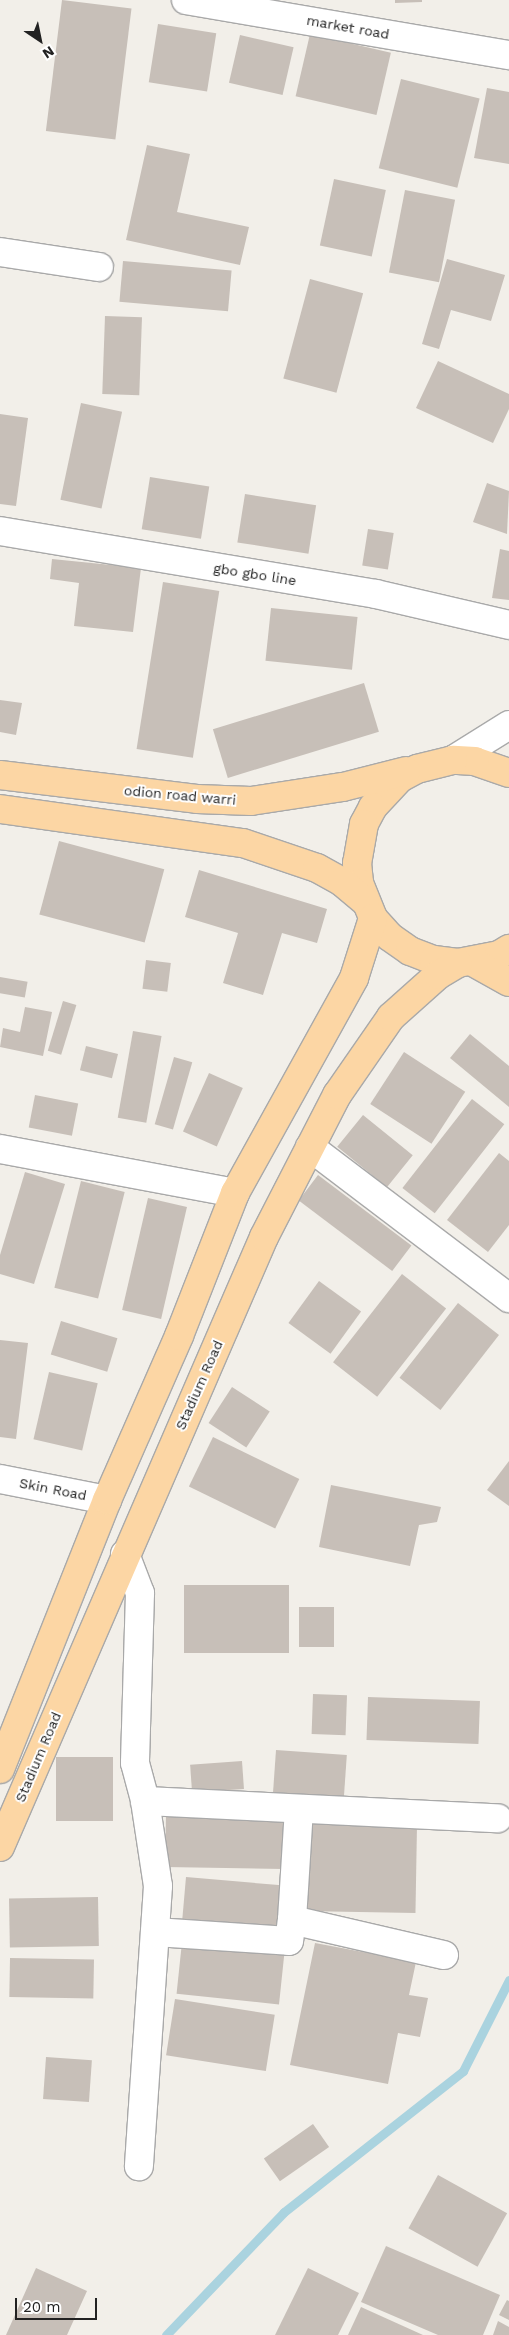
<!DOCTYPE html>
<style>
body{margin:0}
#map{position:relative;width:509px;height:2335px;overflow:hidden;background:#f2efe9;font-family:"Work Sans",sans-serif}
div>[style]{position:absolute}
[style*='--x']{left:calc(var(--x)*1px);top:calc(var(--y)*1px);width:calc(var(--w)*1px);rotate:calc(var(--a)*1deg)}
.stream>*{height:9px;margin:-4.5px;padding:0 4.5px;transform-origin:4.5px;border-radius:4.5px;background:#aad3df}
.building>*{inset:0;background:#c7bfb8;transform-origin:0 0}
.roads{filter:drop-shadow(1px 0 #a9a9a9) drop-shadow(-1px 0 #a9a9a9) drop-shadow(0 1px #a9a9a9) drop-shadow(0 -1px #a9a9a9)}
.minor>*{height:28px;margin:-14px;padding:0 14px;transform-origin:14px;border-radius:14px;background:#fff}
.major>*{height:28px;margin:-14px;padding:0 14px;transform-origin:14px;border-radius:14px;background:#fcd6a4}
span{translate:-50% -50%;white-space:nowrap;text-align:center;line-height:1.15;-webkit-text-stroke:4px #fff;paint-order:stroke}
.street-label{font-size:14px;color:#222}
.north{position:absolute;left:15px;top:15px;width:50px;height:50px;-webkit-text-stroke:4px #fff;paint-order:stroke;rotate:146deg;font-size:14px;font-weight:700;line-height:20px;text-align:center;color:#222}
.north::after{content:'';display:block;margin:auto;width:18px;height:22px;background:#222;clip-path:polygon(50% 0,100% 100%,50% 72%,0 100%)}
.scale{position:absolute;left:15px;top:2298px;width:82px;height:22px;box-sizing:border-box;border:2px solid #222;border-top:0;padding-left:6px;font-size:15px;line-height:18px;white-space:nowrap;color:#222;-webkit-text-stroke:4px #fff;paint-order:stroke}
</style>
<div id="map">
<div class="stream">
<div style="--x:166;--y:2335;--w:170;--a:-46.2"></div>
<div style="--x:284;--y:2212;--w:228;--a:-38.2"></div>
<div style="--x:463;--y:2071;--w:102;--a:-63.2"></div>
</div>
<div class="building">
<div style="left:62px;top:0;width:70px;height:132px;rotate:7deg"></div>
<div style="clip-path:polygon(395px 0,422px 0,422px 2px,395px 3px)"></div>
<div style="left:158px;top:24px;width:59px;height:59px;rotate:9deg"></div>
<div style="left:310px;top:34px;width:83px;height:64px;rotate:13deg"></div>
<div style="left:240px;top:35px;width:55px;height:49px;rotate:13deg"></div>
<div style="left:401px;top:79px;width:81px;height:92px;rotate:14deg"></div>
<div style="clip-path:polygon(487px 88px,509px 92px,509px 164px,474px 158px)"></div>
<div style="clip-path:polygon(147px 145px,190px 154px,177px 212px,249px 227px,240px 265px,126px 240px)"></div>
<div style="left:334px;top:179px;width:53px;height:68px;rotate:12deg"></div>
<div style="left:405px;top:190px;width:51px;height:84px;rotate:11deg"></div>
<div style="clip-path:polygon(447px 259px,505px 275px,491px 321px,451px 310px,439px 349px,422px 344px)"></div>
<div style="left:123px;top:261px;width:109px;height:41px;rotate:5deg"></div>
<div style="left:310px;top:279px;width:55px;height:103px;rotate:15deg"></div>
<div style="left:105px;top:316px;width:37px;height:78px;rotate:2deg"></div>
<div style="clip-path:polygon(438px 361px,509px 394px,509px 409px,493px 443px,416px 408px)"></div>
<div style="left:81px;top:403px;width:42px;height:99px;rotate:12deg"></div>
<div style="clip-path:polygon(0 414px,28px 418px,16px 506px,0 504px)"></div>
<div style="left:150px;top:477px;width:60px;height:53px;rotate:9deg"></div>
<div style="clip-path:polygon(487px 483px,509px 491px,507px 534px,473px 522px)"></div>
<div style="left:245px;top:494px;width:72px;height:49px;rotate:9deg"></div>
<div style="left:368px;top:529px;width:26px;height:37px;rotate:9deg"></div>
<div style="clip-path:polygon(500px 549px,509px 551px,509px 600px,492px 598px)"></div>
<div style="clip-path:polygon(52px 559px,141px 568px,133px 632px,74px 626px,79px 583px,50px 579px)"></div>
<div style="left:163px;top:582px;width:57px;height:169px;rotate:9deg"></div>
<div style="left:271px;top:608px;width:87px;height:53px;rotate:6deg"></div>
<div style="left:364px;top:683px;width:51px;height:158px;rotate:73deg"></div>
<div style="clip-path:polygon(0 700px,22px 703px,16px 735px,0 732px)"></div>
<div style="left:59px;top:841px;width:109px;height:76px;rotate:15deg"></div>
<div style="clip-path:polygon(199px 870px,327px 909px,317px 943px,282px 933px,263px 995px,223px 983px,238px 933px,185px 917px)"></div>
<div style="left:146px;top:960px;width:25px;height:29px;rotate:7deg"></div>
<div style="left:0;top:977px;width:28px;height:16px;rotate:10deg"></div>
<div style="left:63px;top:1001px;width:14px;height:52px;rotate:17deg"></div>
<div style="clip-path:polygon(25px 1007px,52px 1012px,43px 1056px,0 1047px,3px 1028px,20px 1032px)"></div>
<div style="left:133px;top:1031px;width:29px;height:88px;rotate:10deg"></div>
<div style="clip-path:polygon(470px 1034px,509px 1066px,509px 1107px,450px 1058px)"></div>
<div style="left:86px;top:1046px;width:33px;height:25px;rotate:14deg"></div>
<div style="left:404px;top:1052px;width:73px;height:62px;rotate:33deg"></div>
<div style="left:174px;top:1057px;width:19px;height:70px;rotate:16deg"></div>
<div style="left:209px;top:1073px;width:37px;height:64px;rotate:24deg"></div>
<div style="left:35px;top:1095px;width:44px;height:33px;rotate:11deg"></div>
<div style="left:472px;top:1099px;width:41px;height:113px;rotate:38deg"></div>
<div style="left:363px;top:1115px;width:64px;height:41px;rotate:39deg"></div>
<div style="clip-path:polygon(499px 1153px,509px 1161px,509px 1225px,488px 1252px,447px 1220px)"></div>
<div style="clip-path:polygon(25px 1172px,65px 1184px,34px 1284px,0 1274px,0 1255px)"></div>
<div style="left:318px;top:1175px;width:117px;height:32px;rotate:37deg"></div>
<div style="left:81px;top:1181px;width:45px;height:110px;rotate:14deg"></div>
<div style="left:148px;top:1198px;width:40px;height:115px;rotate:13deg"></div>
<div style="left:402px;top:1274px;width:56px;height:112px;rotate:38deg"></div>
<div style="left:319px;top:1281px;width:52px;height:52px;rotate:36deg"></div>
<div style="left:458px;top:1303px;width:52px;height:95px;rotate:38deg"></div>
<div style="left:61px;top:1321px;width:59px;height:35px;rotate:17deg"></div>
<div style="clip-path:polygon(0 1340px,28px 1343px,16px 1439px,0 1437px)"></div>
<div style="left:49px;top:1372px;width:50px;height:69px;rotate:13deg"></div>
<div style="left:232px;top:1387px;width:45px;height:43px;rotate:33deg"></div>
<div style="left:213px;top:1437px;width:96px;height:55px;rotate:26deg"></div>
<div style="clip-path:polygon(509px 1461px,509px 1506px,487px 1490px)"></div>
<div style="clip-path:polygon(331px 1485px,441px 1507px,437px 1522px,419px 1525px,410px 1566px,319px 1547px)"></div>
<div style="left:289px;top:1585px;width:68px;height:105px;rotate:90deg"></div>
<div style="left:299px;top:1607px;width:35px;height:40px"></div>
<div style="left:313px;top:1694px;width:34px;height:40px;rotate:2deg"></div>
<div style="left:368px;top:1697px;width:112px;height:43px;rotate:2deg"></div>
<div style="left:276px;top:1750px;width:71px;height:45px;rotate:4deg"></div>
<div style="left:56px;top:1757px;width:57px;height:64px"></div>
<div style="left:242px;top:1761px;width:28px;height:52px;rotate:86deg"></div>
<div style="left:166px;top:1814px;width:118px;height:53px;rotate:1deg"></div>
<div style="left:417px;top:1825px;width:88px;height:113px;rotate:91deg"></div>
<div style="left:186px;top:1877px;width:96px;height:48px;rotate:5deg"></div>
<div style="left:98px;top:1897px;width:49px;height:89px;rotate:89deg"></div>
<div style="left:182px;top:1942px;width:103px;height:52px;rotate:6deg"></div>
<div style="clip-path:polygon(315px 1943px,416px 1962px,409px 1995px,428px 1998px,420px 2037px,398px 2033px,388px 2084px,290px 2065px)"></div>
<div style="left:10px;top:1958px;width:84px;height:39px;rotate:1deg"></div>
<div style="left:175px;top:1999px;width:101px;height:57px;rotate:9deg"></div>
<div style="left:46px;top:2057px;width:46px;height:42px;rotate:4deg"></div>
<div style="left:313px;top:2124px;width:28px;height:60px;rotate:55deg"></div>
<div style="left:438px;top:2175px;width:79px;height:61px;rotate:29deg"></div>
<div style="clip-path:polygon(386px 2246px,500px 2295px,483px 2335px,438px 2335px,361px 2302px)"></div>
<div style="clip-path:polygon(36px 2268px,87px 2291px,67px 2335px,6px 2335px)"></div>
<div style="clip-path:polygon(308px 2268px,359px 2293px,338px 2335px,275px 2335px)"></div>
<div style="clip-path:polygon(507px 2300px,509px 2301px,509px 2320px,499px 2315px)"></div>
<div style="clip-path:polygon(361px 2307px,423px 2335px,348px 2335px)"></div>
<div style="clip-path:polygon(498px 2321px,509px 2327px,509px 2335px,493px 2335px)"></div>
</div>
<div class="roads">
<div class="minor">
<div style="--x:186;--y:0;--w:328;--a:9.7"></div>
<div style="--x:0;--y:252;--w:100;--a:8.6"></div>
<div style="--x:0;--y:531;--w:381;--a:9.5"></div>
<div style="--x:376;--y:594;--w:137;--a:13.1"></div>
<div style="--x:453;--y:760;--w:66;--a:-32"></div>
<div style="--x:310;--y:1147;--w:250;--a:37.2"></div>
<div style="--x:0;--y:1149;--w:239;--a:10.6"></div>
<div style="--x:0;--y:1479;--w:109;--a:11.1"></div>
<div style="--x:125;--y:1554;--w:42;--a:69"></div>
<div style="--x:140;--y:1593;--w:170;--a:91.7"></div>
<div style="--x:135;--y:1763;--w:39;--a:75"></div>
<div style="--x:145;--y:1801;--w:86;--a:81.3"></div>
<div style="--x:158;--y:1886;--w:281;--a:93.9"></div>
<div style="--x:145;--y:1801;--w:353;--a:2.8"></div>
<div style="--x:292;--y:1920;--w:111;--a:-86.4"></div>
<div style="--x:155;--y:1932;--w:134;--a:3.8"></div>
<div style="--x:289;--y:1941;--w:21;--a:-82"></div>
<div style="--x:292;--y:1920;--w:156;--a:13"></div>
</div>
<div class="major">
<div style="--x:509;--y:773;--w:36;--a:-161"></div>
<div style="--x:475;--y:761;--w:22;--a:-177"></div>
<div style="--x:453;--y:760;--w:37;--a:166"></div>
<div style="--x:417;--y:769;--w:19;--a:152"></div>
<div style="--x:400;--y:778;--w:40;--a:133"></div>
<div style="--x:373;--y:807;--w:19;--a:118"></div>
<div style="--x:364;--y:824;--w:40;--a:100"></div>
<div style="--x:357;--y:863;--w:20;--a:84"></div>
<div style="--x:359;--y:883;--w:38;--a:68"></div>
<div style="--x:373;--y:918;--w:25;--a:48"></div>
<div style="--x:390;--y:937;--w:24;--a:35"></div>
<div style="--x:410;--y:951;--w:26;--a:21"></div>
<div style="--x:434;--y:960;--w:24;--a:7"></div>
<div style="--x:458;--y:963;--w:42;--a:-11"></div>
<div style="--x:499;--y:955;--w:12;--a:-31"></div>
<div style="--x:0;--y:775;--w:198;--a:6.9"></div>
<div style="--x:197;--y:799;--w:54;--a:2.1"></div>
<div style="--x:251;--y:801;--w:93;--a:-8.7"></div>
<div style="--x:343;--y:787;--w:65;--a:-14.3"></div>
<div style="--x:0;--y:809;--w:245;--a:8"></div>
<div style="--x:243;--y:843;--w:78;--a:18.7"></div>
<div style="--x:317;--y:868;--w:29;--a:29"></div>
<div style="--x:342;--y:882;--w:30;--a:40"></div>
<div style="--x:473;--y:962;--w:41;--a:29.1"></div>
<div style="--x:0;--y:1769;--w:289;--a:-68.3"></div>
<div style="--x:107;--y:1500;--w:179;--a:-66.3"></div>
<div style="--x:179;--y:1336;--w:154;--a:-68.6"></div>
<div style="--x:235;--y:1193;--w:246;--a:-61"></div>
<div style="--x:354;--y:978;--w:63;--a:-72.4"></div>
<div style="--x:0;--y:1847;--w:665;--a:-66.6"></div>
<div style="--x:264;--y:1237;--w:160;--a:-62.8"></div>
<div style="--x:337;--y:1095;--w:95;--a:-55.3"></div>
<div style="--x:391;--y:1017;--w:63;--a:-41.8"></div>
<div style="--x:438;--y:975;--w:23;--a:-31"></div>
</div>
</div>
<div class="street-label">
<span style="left:348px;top:27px;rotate:10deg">market road</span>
<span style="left:255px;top:574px;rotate:9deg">gbo gbo line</span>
<span style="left:180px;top:795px;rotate:5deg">odion road warri</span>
<span style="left:199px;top:1385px;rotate:-66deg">Stadium Road</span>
<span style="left:53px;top:1489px;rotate:11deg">Skin Road</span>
<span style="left:38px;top:1757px;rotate:-67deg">Stadium Road</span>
</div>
<div class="north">N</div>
<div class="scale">20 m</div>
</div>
